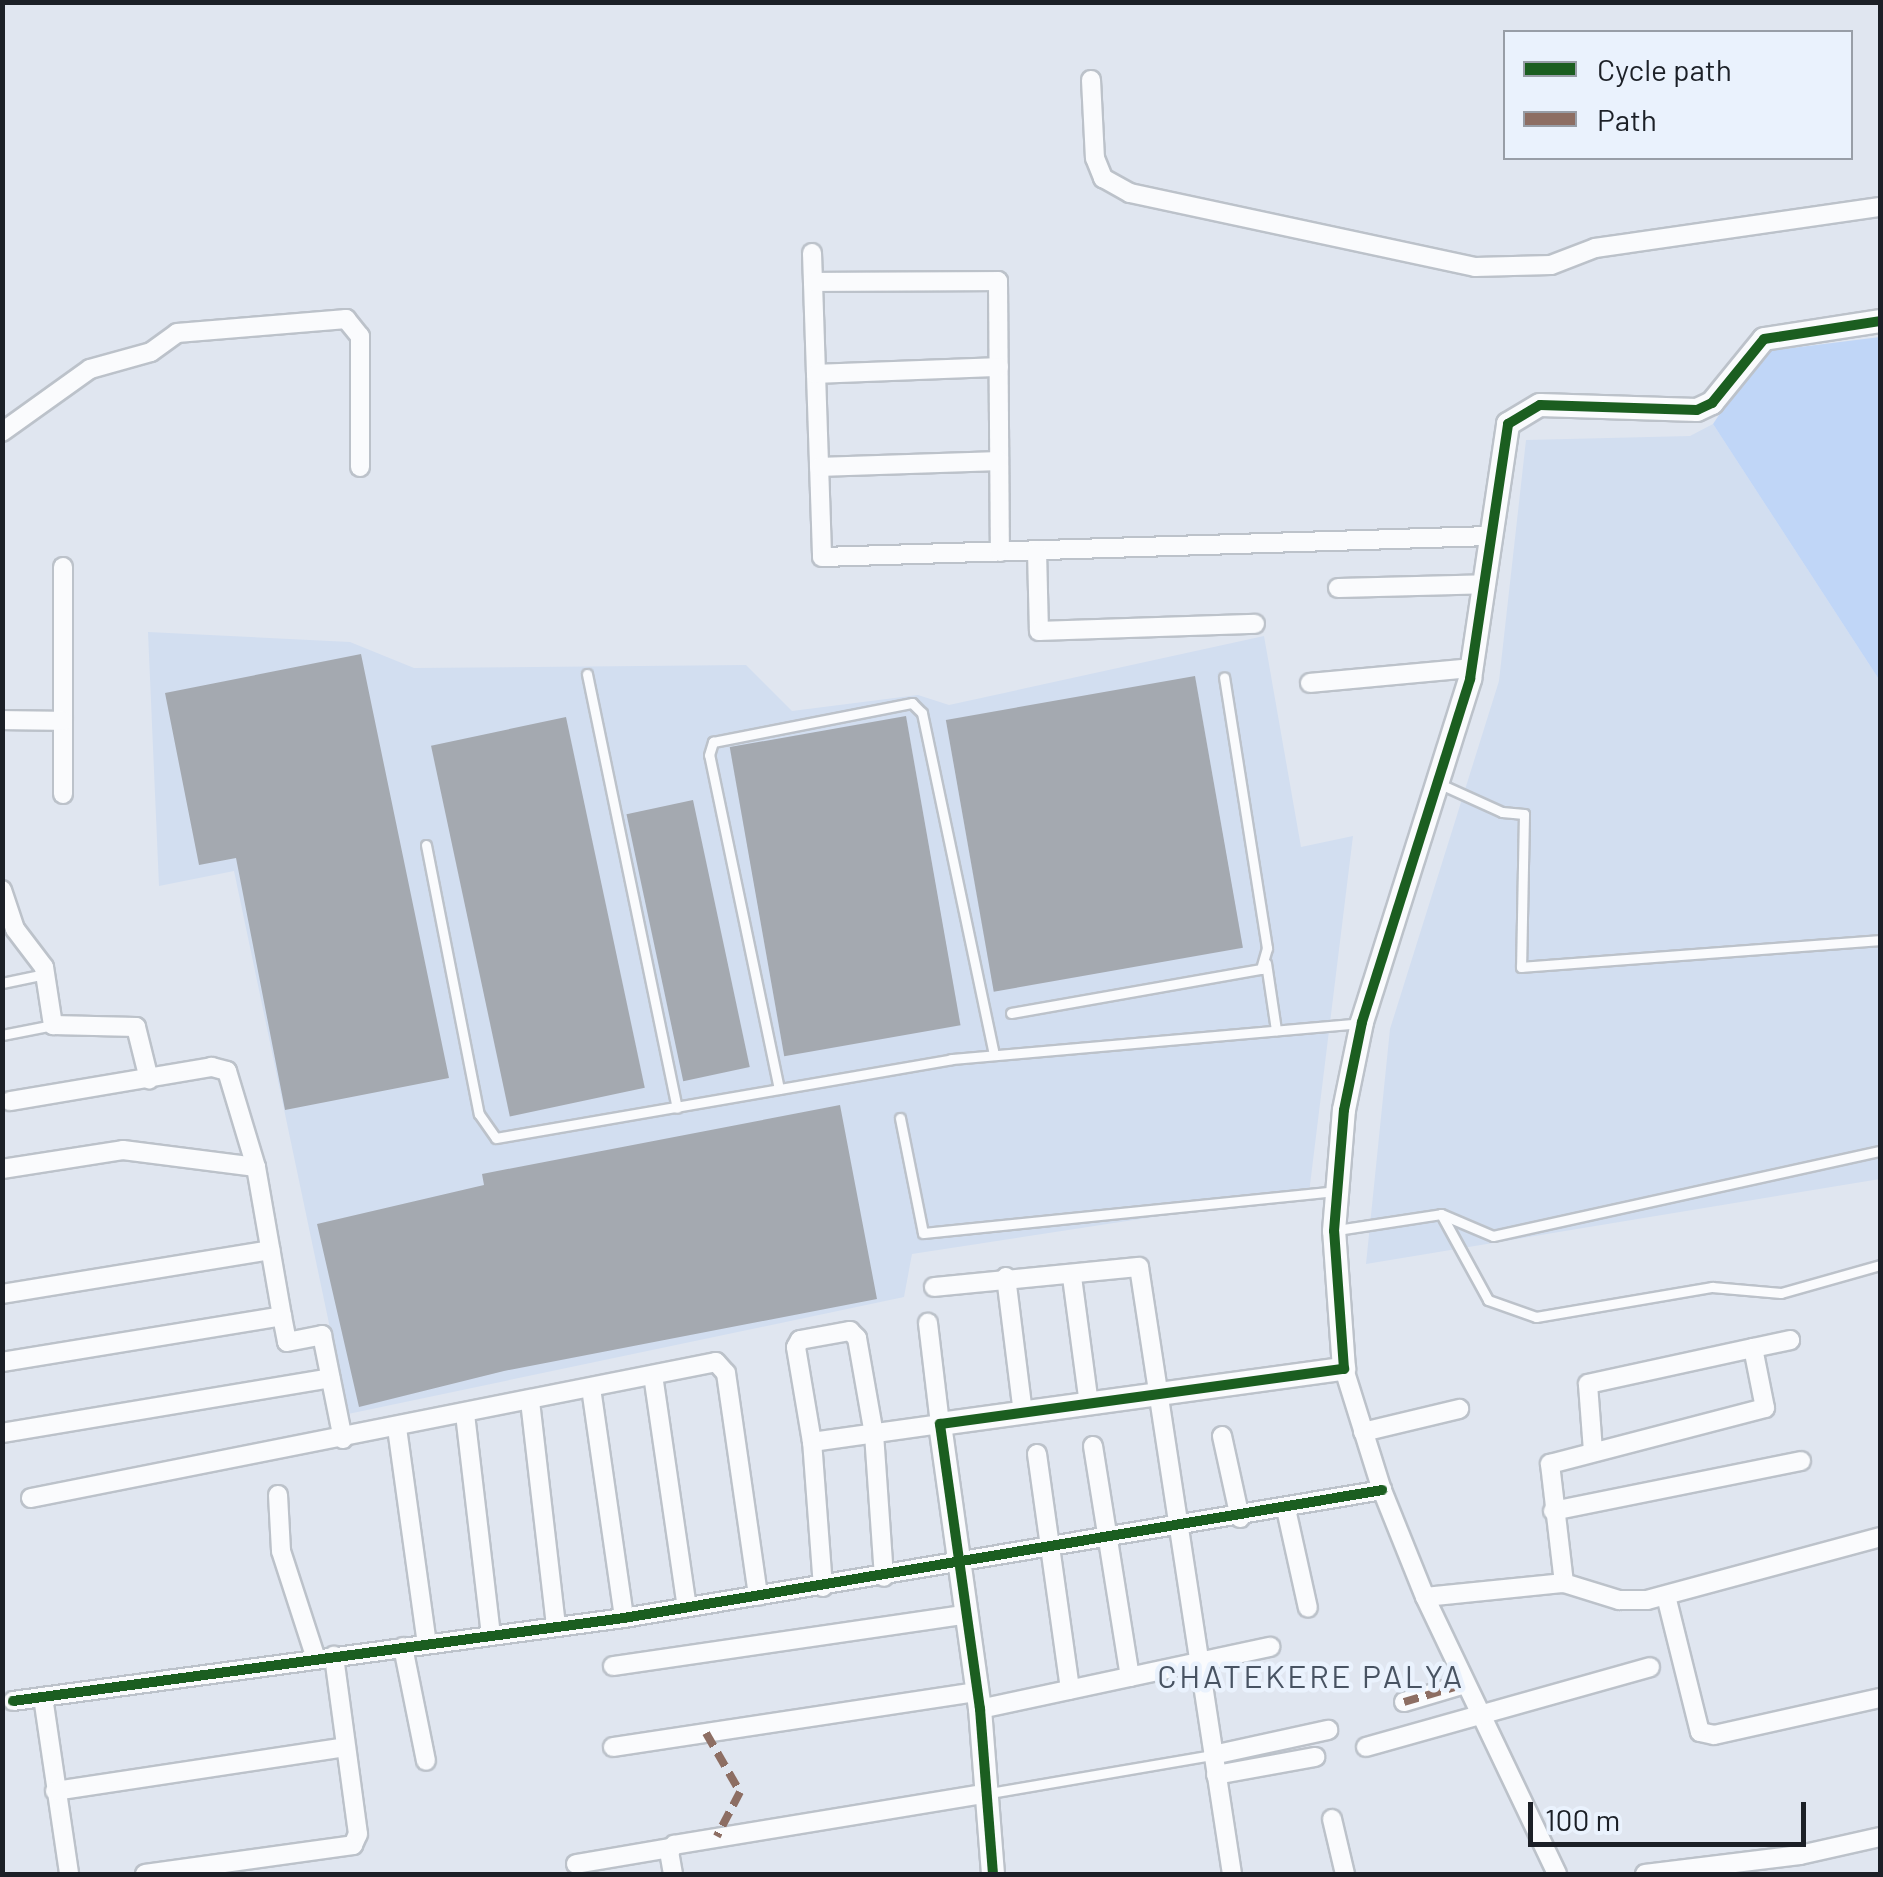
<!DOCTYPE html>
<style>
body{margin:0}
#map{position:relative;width:1883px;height:1877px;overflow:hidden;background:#e0e6f0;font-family:Barlow,sans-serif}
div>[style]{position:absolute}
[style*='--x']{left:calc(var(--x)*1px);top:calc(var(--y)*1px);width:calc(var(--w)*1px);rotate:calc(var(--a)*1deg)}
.built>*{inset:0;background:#d2def0}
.green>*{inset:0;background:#c0d6f7}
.building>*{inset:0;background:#a4a9b0;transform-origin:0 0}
.roads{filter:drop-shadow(2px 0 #bcc2ca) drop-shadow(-2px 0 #bcc2ca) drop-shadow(0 2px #bcc2ca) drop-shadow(0 -2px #bcc2ca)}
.lane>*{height:9px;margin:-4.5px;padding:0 4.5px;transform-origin:4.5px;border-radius:4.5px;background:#fafbfd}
.street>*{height:18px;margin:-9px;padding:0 9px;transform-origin:9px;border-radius:9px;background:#fafbfd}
.secondary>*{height:22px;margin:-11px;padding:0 11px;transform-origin:11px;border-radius:11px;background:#fafbfd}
.quiet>*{height:8px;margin-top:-4px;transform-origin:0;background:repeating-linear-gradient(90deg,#8d6e63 0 15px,transparent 0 23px)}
.cycleway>*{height:10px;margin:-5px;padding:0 5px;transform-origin:5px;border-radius:5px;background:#1b5e20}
span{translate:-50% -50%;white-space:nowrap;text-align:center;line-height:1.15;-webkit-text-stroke:9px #eaf2fd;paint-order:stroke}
.quarter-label{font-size:32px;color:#485362;letter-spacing:2.5px}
.frame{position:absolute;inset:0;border:5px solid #1c2027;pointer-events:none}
.legend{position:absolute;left:1503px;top:30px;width:350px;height:130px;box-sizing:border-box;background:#eaf2fd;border:2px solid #989ea7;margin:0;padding:12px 18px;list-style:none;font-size:30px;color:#1c2027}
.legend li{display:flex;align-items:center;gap:20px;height:50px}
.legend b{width:50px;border:2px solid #989ea7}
.scale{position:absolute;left:1528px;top:1802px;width:278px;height:45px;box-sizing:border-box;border:5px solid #1c2027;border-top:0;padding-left:12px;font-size:30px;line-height:35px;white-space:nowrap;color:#1c2027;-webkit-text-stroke:8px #eaf2fd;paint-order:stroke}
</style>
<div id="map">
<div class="built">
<div style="clip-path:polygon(1713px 424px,1880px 681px,1880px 1179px,1366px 1264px,1390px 1029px,1499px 681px,1526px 440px,1690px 436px)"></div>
<div style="clip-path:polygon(148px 632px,350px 642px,414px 668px,746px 665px,792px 711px,918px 695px,949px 705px,1264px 636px,1301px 847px,1353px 836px,1309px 1193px,912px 1254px,904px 1297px,348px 1414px,234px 871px,159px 886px)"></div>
</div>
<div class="green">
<div style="clip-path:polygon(1880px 337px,1880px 681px,1713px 424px,1761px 352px)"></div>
</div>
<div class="building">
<div style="clip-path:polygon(361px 654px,449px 1078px,285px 1110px,236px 858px,199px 865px,165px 693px)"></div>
<div style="left:1195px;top:676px;width:276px;height:253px;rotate:80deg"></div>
<div style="left:906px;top:716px;width:314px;height:179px;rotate:80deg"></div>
<div style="left:566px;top:717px;width:379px;height:138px;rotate:78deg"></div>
<div style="left:693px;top:800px;width:273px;height:68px;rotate:78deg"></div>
<div style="clip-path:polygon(840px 1105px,877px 1299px,504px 1371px,359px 1407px,317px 1224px,484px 1185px,482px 1174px)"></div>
</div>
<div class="roads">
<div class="lane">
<div style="--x:587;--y:674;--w:443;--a:78.3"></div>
<div style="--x:1440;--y:784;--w:68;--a:24.3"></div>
<div style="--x:1502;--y:812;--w:22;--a:5"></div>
<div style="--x:1524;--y:814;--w:153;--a:91.1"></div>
<div style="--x:1521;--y:967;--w:360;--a:-4.3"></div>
<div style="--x:426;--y:845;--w:274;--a:78.9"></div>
<div style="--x:479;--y:1114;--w:29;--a:55"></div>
<div style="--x:496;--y:1138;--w:462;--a:-9.8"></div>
<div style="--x:951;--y:1059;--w:410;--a:-5"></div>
<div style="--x:1266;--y:963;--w:68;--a:81.5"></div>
<div style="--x:2;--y:983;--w:44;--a:-11.8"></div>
<div style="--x:1011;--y:1013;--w:254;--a:-10"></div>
<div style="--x:1261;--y:969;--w:22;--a:-74"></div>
<div style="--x:1267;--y:948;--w:274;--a:-99"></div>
<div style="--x:2;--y:1035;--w:52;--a:-11.1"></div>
<div style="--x:779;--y:1089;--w:341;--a:-101.8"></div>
<div style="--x:709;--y:755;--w:14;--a:-73"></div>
<div style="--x:713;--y:742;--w:203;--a:-11.1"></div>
<div style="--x:912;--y:703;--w:14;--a:45"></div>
<div style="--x:922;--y:713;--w:349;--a:78.1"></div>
<div style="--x:900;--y:1118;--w:117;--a:78.7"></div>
<div style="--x:923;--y:1233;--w:415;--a:-5.8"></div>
<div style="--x:1441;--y:1214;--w:98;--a:61.3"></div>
<div style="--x:1488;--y:1300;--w:51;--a:19.5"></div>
<div style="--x:1536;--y:1317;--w:179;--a:-9.7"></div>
<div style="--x:1712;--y:1287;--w:69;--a:5"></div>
<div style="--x:1781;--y:1293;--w:103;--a:-15.8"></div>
<div style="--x:1337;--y:1230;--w:105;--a:-8.7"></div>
<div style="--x:1441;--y:1214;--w:56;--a:22.9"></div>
<div style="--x:1493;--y:1236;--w:396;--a:-12.4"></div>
<div style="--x:990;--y:1793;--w:226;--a:-9.7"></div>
</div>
<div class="street">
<div style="--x:1091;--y:80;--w:78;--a:87.1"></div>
<div style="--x:1095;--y:158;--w:22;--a:68"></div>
<div style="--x:1103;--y:178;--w:31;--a:29"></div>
<div style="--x:1130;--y:193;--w:353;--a:12.1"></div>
<div style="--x:1475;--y:267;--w:76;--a:-1.5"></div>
<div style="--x:1551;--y:265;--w:47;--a:-21.1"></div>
<div style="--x:1595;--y:248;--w:288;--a:-8.2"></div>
<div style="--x:812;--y:253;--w:304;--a:88.1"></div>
<div style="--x:822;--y:557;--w:670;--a:-1.8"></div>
<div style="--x:813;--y:282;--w:185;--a:-0.3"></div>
<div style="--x:998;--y:281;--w:271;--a:89.6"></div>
<div style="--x:816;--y:374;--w:183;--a:-2.2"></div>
<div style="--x:2;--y:432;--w:108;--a:-35.6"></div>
<div style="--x:90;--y:369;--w:63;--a:-15.6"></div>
<div style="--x:151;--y:352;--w:32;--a:-36"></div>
<div style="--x:177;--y:333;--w:170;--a:-4.7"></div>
<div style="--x:346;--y:319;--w:22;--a:51"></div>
<div style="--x:360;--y:336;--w:131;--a:90"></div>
<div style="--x:819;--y:467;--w:180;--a:-1.9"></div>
<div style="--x:1037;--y:551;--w:80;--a:88.6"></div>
<div style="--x:1039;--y:631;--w:216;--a:-1.9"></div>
<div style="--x:63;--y:567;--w:227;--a:90"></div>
<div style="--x:1338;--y:588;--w:148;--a:-1.5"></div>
<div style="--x:1310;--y:683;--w:163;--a:-5.3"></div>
<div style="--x:2;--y:720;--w:61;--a:0.9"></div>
<div style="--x:2;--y:890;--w:41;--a:71.6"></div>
<div style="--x:15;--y:929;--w:48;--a:52.7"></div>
<div style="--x:44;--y:967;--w:59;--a:81.2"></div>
<div style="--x:53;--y:1025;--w:83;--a:1.4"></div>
<div style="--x:136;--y:1027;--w:54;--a:76"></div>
<div style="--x:2;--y:1169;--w:122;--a:-8.9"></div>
<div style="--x:123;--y:1150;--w:134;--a:7.3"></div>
<div style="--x:1006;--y:1277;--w:137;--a:82.9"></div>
<div style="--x:1072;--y:1277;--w:128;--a:82.4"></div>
<div style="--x:934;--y:1287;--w:206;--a:-5.6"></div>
<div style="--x:1139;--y:1267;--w:614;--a:81.29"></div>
<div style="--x:2;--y:1294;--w:272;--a:-9.3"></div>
<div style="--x:282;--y:1316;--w:26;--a:79"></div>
<div style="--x:287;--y:1342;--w:36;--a:-11"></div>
<div style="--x:322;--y:1335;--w:106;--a:78.6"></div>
<div style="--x:2;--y:1362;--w:284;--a:-9.3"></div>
<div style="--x:282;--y:1316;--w:151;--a:-99.9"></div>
<div style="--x:256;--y:1167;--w:100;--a:-106.8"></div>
<div style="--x:227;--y:1071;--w:16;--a:-165"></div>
<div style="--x:212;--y:1067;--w:205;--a:170.4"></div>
<div style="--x:1344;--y:1369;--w:127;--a:72.6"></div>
<div style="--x:1382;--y:1490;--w:115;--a:68.1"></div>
<div style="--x:1425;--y:1597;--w:307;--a:64.5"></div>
<div style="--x:653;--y:1375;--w:234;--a:81.7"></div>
<div style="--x:591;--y:1388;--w:232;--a:81.8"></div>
<div style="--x:530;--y:1401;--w:227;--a:83.4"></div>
<div style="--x:465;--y:1414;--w:223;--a:83.3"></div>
<div style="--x:397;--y:1428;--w:217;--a:82.1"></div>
<div style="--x:1363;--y:1432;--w:99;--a:-13.5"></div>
<div style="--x:2;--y:1433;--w:333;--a:-9.5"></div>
<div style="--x:1222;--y:1436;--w:84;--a:77.6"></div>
<div style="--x:812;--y:1442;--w:129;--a:-8"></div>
<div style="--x:940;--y:1424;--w:102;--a:-96.8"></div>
<div style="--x:1093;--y:1446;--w:234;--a:80.9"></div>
<div style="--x:1593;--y:1451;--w:67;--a:-94.3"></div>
<div style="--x:1588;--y:1384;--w:169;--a:-12.3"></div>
<div style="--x:1037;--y:1454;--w:238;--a:82"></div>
<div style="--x:278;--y:1495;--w:56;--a:86.9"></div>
<div style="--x:281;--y:1551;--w:114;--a:72"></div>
<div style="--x:31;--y:1498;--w:698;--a:-11.23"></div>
<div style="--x:716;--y:1362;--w:15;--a:48"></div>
<div style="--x:726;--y:1373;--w:225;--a:81.8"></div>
<div style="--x:1286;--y:1509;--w:101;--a:77.5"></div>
<div style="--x:1553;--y:1511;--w:253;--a:-11.4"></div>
<div style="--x:1564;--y:1583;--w:120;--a:-96.7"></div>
<div style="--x:1550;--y:1464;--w:222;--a:-14.6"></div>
<div style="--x:1765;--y:1408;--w:61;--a:-101.3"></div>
<div style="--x:1753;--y:1348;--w:38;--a:-12"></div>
<div style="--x:823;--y:1587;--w:145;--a:-94.3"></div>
<div style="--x:812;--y:1442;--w:96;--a:-99.6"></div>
<div style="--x:796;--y:1347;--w:8;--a:-60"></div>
<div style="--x:800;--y:1340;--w:51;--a:-10.2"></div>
<div style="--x:850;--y:1331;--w:10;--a:45"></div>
<div style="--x:857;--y:1338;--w:97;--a:80"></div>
<div style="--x:874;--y:1434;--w:143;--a:86"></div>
<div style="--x:1666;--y:1596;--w:140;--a:76"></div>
<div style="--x:1700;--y:1732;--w:14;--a:12"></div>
<div style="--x:1714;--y:1735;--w:170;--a:-12.6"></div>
<div style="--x:1425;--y:1597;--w:140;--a:-5.8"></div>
<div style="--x:1564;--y:1583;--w:58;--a:17.2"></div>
<div style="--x:1619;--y:1600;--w:28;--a:0"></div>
<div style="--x:1647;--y:1600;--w:241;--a:-15.1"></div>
<div style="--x:403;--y:1647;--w:116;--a:78.6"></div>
<div style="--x:613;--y:1666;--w:359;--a:-8.3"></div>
<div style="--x:43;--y:1697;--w:179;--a:81.6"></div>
<div style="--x:13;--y:1701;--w:617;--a:-7.74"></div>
<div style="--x:624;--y:1618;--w:769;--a:-9.58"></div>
<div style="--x:1404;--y:1702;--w:64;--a:-16.4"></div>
<div style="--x:980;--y:1709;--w:297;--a:-12.1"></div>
<div style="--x:613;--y:1747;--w:369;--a:-8.6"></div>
<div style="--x:1366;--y:1747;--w:295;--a:-15.7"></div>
<div style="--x:1213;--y:1755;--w:118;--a:-12.3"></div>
<div style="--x:1216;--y:1775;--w:101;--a:-10.3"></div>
<div style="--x:55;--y:1791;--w:293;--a:-8.6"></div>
<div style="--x:1332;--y:1819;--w:57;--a:76.7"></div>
<div style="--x:576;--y:1864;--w:96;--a:-9.6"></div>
<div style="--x:145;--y:1874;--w:210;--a:-7.9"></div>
<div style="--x:353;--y:1845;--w:12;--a:-66"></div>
<div style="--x:358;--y:1834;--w:180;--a:-97.7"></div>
<div style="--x:673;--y:1874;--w:22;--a:-100"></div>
<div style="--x:669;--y:1852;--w:9;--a:-54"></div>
<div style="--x:674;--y:1845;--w:317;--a:-9.4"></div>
<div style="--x:1645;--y:1874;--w:156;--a:-7"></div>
<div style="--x:1800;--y:1855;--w:82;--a:-12.7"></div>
</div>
<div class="secondary">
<div style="--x:993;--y:1874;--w:166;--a:-94.5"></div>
<div style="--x:980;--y:1709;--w:288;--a:-98"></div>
<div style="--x:940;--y:1424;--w:408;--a:-7.8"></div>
<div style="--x:1344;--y:1369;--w:138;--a:-94.1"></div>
<div style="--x:1334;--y:1231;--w:121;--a:-85.3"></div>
<div style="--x:1344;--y:1110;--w:90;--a:-78.4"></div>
<div style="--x:1362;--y:1022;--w:360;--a:-72.5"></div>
<div style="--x:1470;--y:679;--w:258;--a:-81.5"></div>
<div style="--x:1508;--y:424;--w:37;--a:-31"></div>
<div style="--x:1540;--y:405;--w:157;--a:1.8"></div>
<div style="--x:1697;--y:410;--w:17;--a:-25"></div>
<div style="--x:1712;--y:403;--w:82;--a:-50.9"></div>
<div style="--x:1764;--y:339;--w:117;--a:-8.8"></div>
</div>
</div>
<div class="quiet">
<div style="--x:1404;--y:1702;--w:64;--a:-16.4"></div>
<div style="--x:706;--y:1733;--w:68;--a:60"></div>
<div style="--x:740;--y:1792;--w:50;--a:117.6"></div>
</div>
<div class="cycleway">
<div style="--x:13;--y:1701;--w:617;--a:-7.74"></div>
<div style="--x:624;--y:1618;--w:769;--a:-9.58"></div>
<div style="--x:993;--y:1874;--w:166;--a:-94.5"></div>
<div style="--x:980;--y:1709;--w:288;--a:-98"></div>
<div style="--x:940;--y:1424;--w:408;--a:-7.8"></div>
<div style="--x:1344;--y:1369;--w:138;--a:-94.1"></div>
<div style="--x:1334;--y:1231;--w:121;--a:-85.3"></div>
<div style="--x:1344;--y:1110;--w:90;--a:-78.4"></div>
<div style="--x:1362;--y:1022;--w:360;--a:-72.5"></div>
<div style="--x:1470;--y:679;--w:258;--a:-81.5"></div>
<div style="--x:1508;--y:424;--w:37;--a:-31"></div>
<div style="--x:1540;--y:405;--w:157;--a:1.8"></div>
<div style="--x:1697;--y:410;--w:17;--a:-25"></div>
<div style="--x:1712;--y:403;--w:82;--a:-50.9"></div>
<div style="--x:1764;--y:339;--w:117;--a:-8.8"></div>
</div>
<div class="quarter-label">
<span style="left:1311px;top:1675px">CHATEKERE PALYA</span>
</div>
<div class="frame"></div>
<ul class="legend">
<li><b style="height:12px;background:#1b5e20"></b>Cycle path</li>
<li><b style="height:12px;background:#8d6e63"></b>Path</li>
</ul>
<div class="scale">100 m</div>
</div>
